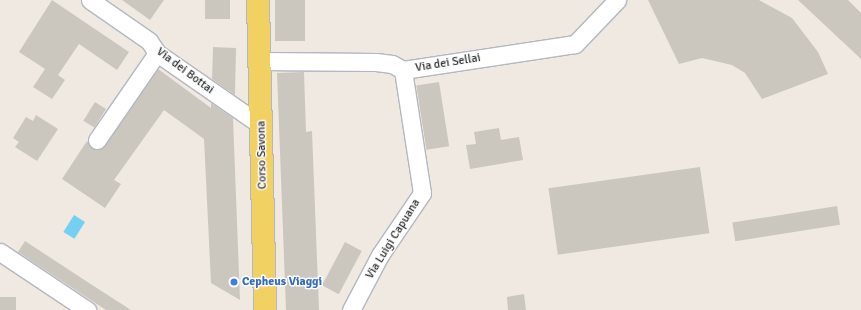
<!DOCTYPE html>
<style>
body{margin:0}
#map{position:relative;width:861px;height:310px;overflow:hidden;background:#efe9e1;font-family:Signika,sans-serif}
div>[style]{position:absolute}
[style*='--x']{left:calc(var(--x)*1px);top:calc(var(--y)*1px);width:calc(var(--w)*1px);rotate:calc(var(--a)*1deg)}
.water>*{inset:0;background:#75cff0;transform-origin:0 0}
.building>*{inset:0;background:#cbc7bf;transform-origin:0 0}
.roads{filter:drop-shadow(1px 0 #b4b7c1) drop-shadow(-1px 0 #b4b7c1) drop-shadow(0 1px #b4b7c1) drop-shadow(0 -1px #b4b7c1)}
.minor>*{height:17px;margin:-8.5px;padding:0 8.5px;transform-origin:8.5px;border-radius:8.5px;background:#fff}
.primary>*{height:22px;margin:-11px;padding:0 11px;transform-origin:11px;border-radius:11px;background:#f2d163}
.dots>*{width:11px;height:11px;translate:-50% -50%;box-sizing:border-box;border:2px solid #fff;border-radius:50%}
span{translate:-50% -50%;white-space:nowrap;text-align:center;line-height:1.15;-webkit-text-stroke:3px #fff;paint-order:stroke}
.street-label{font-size:12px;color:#2e2e2e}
.shop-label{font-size:12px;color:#366cbe;font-weight:700}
.left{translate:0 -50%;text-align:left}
</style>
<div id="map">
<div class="water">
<div style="left:74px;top:215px;width:13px;height:20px;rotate:32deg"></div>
</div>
<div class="building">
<div style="clip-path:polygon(52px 0,129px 52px,117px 70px,79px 44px,58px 75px,65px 80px,52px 99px,33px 87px,45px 69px,19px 52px)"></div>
<div style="clip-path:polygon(122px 0,164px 0,150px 20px)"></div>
<div style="left:205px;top:0;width:25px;height:19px"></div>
<div style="left:275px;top:0;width:30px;height:41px"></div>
<div style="clip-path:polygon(648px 0,759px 0,792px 18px,818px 52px,828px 74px,762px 99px,745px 73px,732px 65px,702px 58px,679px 64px)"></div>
<div style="clip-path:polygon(798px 0,848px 0,861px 13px,861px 59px)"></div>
<div style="clip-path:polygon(213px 47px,236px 48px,235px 95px,212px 79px)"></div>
<div style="clip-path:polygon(158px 69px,211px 108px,211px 103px,233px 118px,240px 300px,211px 283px,204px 139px,164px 110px,114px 180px,121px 184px,105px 208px,62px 179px,87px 141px,96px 150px,105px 146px)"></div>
<div style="clip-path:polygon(304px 72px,306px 132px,312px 131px,319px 310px,286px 310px,277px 73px)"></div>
<div style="left:439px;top:82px;width:65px;height:23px;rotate:81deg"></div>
<div style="left:95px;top:102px;width:13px;height:22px;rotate:32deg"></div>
<div style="clip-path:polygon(36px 115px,58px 129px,37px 161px,15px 147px,19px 142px,13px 138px,26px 117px,33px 121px)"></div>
<div style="clip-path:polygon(499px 128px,501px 140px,519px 137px,523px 160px,470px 169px,466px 145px,476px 144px,474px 132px)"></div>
<div style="left:700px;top:167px;width:67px;height:153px;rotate:82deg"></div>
<div style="left:837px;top:206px;width:19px;height:106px;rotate:81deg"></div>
<div style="clip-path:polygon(25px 241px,89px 283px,131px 310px,106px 310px,83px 295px,18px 252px)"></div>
<div style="left:345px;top:242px;width:19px;height:49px;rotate:28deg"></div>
<div style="clip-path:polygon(524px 294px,526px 310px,508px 310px,507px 297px)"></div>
<div style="left:0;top:297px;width:16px;height:13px"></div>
</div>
<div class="roads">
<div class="minor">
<div style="--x:90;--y:0;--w:72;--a:34.8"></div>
<div style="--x:149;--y:41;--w:14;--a:56"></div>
<div style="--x:157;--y:53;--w:128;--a:34.8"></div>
<div style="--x:261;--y:61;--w:115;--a:0.5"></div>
<div style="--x:376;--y:62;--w:16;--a:7"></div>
<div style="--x:392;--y:64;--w:13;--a:29"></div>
<div style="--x:403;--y:70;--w:174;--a:-8.6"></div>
<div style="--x:575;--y:44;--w:61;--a:-46.3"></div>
<div style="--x:97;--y:140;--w:106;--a:-55.4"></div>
<div style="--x:0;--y:252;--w:105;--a:33.7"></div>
<div style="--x:351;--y:310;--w:62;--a:-62.2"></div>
<div style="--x:380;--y:255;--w:75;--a:-55.9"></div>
<div style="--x:422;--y:193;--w:124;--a:-98.8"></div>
</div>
<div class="primary">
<div style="--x:258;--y:0;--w:310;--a:88.7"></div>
</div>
</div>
<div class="dots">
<div style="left:234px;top:282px;background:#3f7fe0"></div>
</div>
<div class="street-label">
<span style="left:448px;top:63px;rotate:-9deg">Via dei Sellai</span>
<span style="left:185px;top:71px;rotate:37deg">Via dei Bottai</span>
<span style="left:262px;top:155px;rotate:-91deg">Corso Savona</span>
<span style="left:393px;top:239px;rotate:-58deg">Via Luigi Capuana</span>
</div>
<div class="shop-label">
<span class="left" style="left:242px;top:282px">Cepheus Viaggi</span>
</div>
</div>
